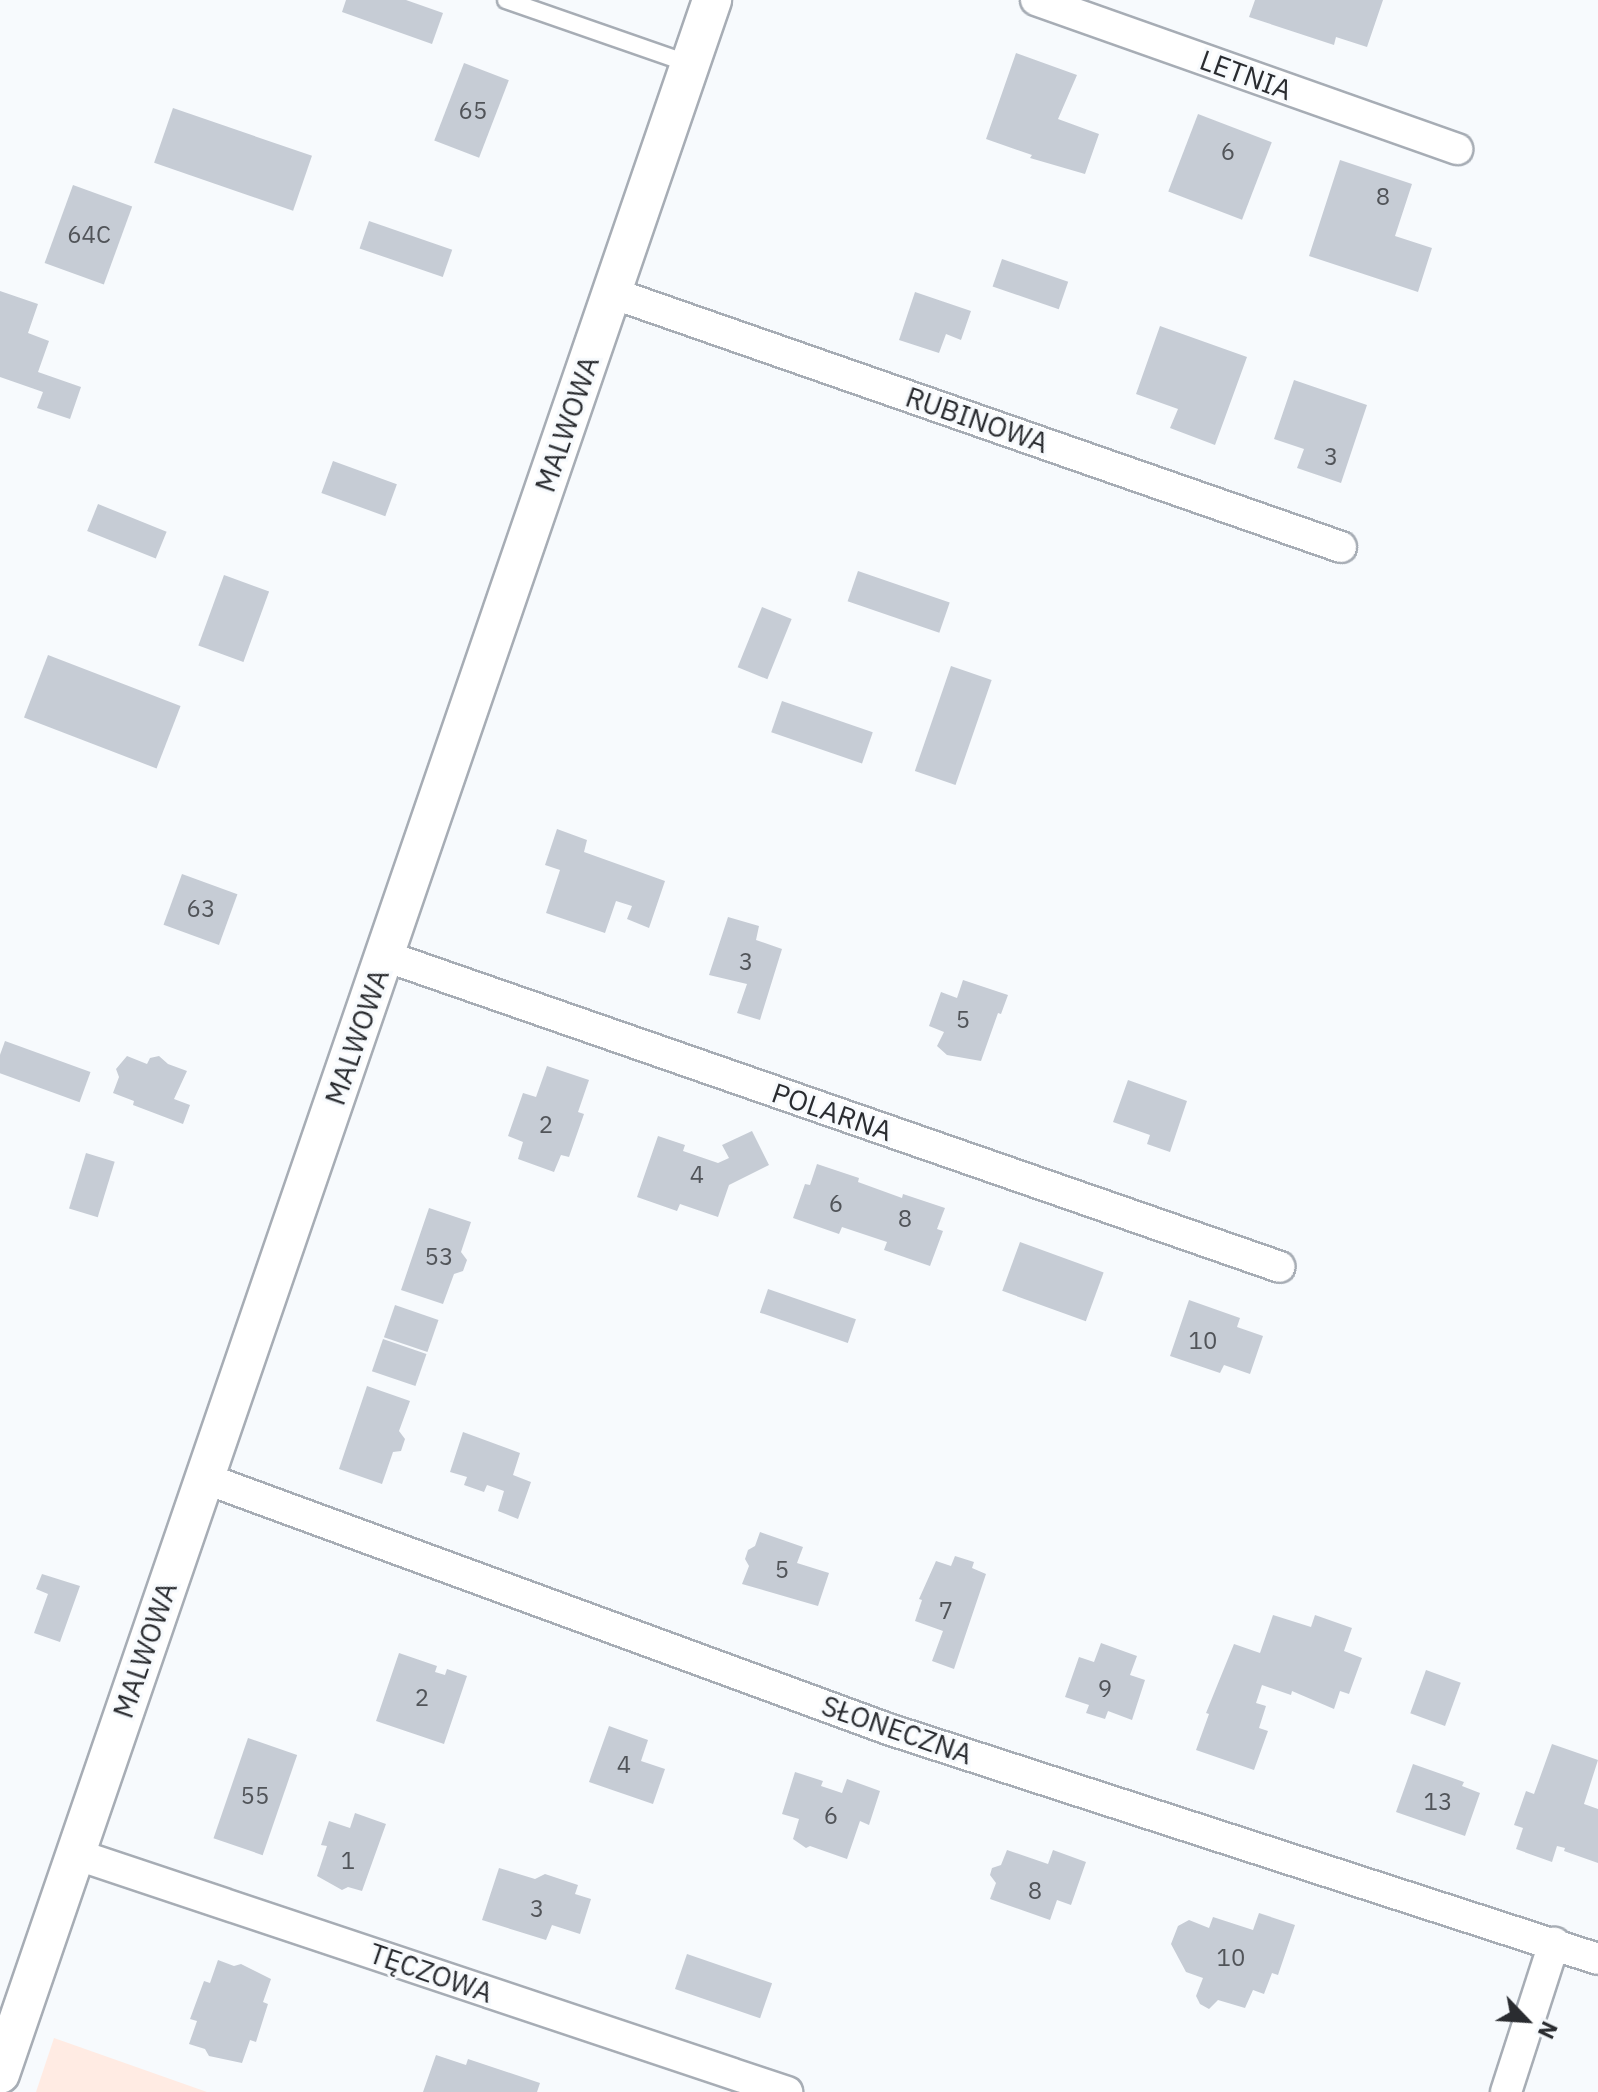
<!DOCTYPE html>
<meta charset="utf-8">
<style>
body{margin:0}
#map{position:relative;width:1598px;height:2092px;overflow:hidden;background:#f7fafd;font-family:"IBM Plex Sans",sans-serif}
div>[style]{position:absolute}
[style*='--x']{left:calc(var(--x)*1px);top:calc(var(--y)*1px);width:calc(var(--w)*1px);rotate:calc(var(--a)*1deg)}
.commercial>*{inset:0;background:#ffebe3}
.building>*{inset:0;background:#c6ccd5;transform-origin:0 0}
.roads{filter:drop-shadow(2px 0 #a7adb5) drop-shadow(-2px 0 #a7adb5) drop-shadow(0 2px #a7adb5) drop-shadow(0 -2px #a7adb5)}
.service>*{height:16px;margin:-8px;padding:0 8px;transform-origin:8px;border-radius:8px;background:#fff}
.minor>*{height:30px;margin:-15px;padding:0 15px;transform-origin:15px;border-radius:15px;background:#fff}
.tertiary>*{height:38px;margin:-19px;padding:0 19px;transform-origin:19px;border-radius:19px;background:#fff}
span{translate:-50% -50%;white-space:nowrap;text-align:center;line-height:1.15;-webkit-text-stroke:6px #f7fafd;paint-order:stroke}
.number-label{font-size:24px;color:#515459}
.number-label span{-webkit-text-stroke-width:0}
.street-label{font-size:28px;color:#2a2c30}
.north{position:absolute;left:1486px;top:1980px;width:80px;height:80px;-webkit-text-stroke:6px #f7fafd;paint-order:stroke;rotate:115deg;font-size:22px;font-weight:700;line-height:32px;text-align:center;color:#2a2c30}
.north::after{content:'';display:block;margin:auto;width:28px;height:36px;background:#2a2c30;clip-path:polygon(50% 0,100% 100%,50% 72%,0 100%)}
</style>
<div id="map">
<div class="commercial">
<div style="clip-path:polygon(54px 2038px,207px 2092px,36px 2092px)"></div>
</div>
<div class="building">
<div style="clip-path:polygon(346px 0,406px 0,443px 13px,432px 44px,342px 12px)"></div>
<div style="clip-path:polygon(1255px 0,1383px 0,1367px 47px,1336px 37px,1334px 45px,1249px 17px)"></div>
<div style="clip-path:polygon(1016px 53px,1077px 75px,1058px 119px,1099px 134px,1085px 174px,1030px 158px,1032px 155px,986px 139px)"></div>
<div style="left:464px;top:63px;width:48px;height:83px;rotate:21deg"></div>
<div style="left:173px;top:108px;width:147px;height:58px;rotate:19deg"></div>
<div style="left:1198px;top:114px;width:79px;height:83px;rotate:21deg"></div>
<div style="clip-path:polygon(1340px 160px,1412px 184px,1395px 236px,1432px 248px,1418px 292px,1309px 256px)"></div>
<div style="left:73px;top:185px;width:63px;height:83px;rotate:20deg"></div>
<div style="left:369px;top:221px;width:88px;height:29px;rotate:19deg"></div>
<div style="left:1002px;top:259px;width:70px;height:29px;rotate:19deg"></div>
<div style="clip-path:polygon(0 291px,38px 304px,28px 333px,49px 341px,38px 372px,81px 387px,70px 419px,37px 408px,43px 392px,0 377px)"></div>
<div style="clip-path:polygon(915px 292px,971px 311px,961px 340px,946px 334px,939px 353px,899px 340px)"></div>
<div style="clip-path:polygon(1160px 326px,1247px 357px,1215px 445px,1170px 428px,1178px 409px,1136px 394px)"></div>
<div style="clip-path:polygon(1294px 380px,1367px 405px,1341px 483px,1297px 468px,1304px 449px,1274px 439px)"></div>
<div style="left:333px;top:461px;width:68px;height:34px;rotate:20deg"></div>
<div style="left:98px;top:504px;width:74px;height:29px;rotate:22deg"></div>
<div style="left:858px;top:571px;width:97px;height:32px;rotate:19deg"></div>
<div style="left:224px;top:575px;width:48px;height:75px;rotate:20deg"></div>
<div style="left:762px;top:607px;width:32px;height:65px;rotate:22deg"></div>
<div style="left:48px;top:655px;width:142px;height:67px;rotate:21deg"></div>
<div style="left:951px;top:666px;width:43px;height:111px;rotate:19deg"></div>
<div style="left:782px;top:701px;width:96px;height:33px;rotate:19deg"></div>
<div style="clip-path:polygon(557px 829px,587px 840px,584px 852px,665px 881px,649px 928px,627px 919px,632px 906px,616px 901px,605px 933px,546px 913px,560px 870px,545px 865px)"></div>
<div style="left:182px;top:874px;width:59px;height:54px;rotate:20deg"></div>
<div style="clip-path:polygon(728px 917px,759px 926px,756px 940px,782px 949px,760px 1020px,737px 1013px,747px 984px,709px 975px)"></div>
<div style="clip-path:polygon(963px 980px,1008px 995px,1001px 1014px,998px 1013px,981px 1061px,947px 1055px,937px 1046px,944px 1032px,929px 1026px,941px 992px,957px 998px)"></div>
<div style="left:5px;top:1041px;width:91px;height:32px;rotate:20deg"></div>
<div style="clip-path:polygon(127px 1056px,147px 1064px,150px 1058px,159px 1056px,168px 1064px,187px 1071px,174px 1099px,190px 1105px,183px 1124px,133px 1105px,134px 1101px,113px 1093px,119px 1077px,116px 1069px)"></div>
<div style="clip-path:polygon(547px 1066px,589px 1080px,578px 1112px,584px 1114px,569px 1157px,561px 1155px,554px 1172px,518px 1159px,523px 1142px,508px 1136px,523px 1093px,536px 1097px)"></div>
<div style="clip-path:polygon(1128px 1080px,1187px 1101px,1170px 1152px,1147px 1144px,1150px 1135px,1113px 1122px)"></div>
<div style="clip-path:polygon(752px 1131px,769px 1165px,729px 1185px,718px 1217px,680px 1204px,677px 1211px,637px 1197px,658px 1136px,685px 1145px,683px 1151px,718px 1163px,729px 1158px,722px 1145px)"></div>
<div style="left:86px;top:1153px;width:30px;height:58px;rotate:17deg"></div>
<div style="clip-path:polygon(817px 1164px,859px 1178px,858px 1182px,902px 1198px,903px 1194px,945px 1208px,937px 1229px,943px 1231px,930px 1266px,884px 1250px,887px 1242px,842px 1227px,839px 1234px,793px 1218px,805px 1184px,810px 1185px)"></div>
<div style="clip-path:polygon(429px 1208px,471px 1222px,461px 1252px,467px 1260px,463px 1271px,454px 1274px,443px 1304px,401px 1290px)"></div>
<div style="left:1020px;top:1242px;width:89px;height:52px;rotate:20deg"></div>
<div style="left:768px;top:1289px;width:93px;height:25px;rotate:19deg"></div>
<div style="clip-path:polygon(1189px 1300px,1240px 1318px,1237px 1327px,1263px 1336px,1250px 1374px,1224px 1365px,1220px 1373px,1170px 1356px)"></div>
<div style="left:395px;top:1305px;width:46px;height:34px;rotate:19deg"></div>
<div style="left:383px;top:1339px;width:46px;height:34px;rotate:19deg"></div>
<div style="clip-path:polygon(367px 1386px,410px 1401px,399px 1431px,405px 1439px,401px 1451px,393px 1452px,382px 1484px,339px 1469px)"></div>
<div style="clip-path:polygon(463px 1432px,520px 1453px,513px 1475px,531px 1482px,518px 1519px,498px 1511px,504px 1491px,487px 1485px,484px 1492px,464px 1485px,467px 1477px,450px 1472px)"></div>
<div style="clip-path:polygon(760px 1532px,803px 1547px,797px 1563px,829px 1573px,818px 1606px,742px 1584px,749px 1566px,745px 1559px,748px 1550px,755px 1546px)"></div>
<div style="clip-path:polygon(955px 1556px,974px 1562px,972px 1568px,986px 1574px,954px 1669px,932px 1661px,943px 1631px,915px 1621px,922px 1600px,919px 1599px,936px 1561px,951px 1566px)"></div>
<div style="clip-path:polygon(42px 1574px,80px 1586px,60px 1642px,34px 1633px,48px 1594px,36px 1589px)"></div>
<div style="clip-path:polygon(1273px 1615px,1311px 1627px,1315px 1615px,1352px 1628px,1344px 1651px,1362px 1658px,1349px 1694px,1340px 1691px,1334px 1709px,1292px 1691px,1291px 1695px,1262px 1685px,1256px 1703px,1266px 1706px,1259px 1728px,1268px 1731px,1254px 1770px,1196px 1750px,1209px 1714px,1206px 1713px,1234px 1644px,1260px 1653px)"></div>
<div style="clip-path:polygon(1101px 1643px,1137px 1656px,1130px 1675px,1145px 1680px,1132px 1720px,1108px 1711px,1105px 1719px,1086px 1713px,1089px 1705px,1065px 1697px,1079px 1657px,1094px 1662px)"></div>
<div style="clip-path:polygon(399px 1653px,437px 1666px,435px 1672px,445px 1675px,447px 1669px,467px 1676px,444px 1744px,376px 1721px)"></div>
<div style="left:1426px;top:1670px;width:37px;height:46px;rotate:20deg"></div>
<div style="clip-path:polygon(609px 1726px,648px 1740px,641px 1761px,665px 1769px,653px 1804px,589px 1782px)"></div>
<div style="left:248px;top:1738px;width:52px;height:106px;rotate:19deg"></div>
<div style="clip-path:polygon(1552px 1744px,1598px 1760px,1584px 1804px,1598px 1809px,1598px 1863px,1564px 1851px,1565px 1848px,1557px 1846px,1552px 1862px,1516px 1849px,1523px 1828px,1514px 1825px,1526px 1791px,1534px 1794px)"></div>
<div style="clip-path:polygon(1413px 1764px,1464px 1782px,1462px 1786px,1480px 1793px,1465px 1836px,1396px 1812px)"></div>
<div style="clip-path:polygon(795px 1772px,823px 1781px,821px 1786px,842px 1793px,847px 1779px,880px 1791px,869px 1825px,860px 1821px,847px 1859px,810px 1846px,806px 1848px,793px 1839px,799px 1819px,782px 1814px)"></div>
<div style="clip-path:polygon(355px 1813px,386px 1824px,362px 1891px,348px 1887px,342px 1890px,317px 1876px,327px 1846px,321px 1845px,329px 1821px,350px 1828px)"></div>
<div style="clip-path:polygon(1007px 1850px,1048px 1864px,1053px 1850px,1086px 1862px,1071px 1905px,1057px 1900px,1050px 1920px,990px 1899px,996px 1883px,990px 1875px,992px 1868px,1001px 1865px)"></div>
<div style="clip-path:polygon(499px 1868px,535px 1879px,545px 1874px,578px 1885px,575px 1894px,591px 1899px,580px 1934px,552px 1925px,546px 1940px,482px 1920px)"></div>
<div style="clip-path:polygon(1259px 1913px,1295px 1925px,1278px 1975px,1272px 1973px,1264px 1994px,1253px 1990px,1245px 2008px,1218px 2000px,1209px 2009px,1200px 2004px,1196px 1996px,1203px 1978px,1186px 1972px,1171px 1944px,1178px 1926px,1189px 1920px,1209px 1928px,1213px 1917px,1253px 1930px)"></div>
<div style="left:687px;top:1954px;width:90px;height:37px;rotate:19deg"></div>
<div style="clip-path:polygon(218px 1960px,234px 1966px,241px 1964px,271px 1979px,263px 2002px,268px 2004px,256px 2042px,250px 2040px,242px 2063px,209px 2056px,205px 2049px,189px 2044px,197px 2021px,190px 2019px,204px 1981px,210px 1983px)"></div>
<div style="clip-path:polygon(436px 2055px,466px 2065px,468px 2059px,540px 2083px,537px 2092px,423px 2092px)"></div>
</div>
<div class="roads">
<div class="service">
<div style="--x:506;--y:0;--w:195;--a:19.2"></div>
</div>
<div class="minor">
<div style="--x:1036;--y:0;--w:447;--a:19.5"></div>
<div style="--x:612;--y:293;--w:772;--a:19.21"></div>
<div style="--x:385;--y:956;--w:947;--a:19.16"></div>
<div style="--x:204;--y:1478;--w:729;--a:20.15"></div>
<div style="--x:888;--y:1729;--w:746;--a:17.95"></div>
<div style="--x:75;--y:1854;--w:751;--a:18.48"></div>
<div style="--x:1506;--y:2092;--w:157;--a:-72.1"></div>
</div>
<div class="tertiary">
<div style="--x:0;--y:2074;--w:2193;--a:-71.05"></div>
</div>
</div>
<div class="number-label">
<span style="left:473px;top:111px">65</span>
<span style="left:1228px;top:152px">6</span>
<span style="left:1383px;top:197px">8</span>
<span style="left:89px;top:235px">64C</span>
<span style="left:1331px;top:457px">3</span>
<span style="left:201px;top:909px">63</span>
<span style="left:746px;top:962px">3</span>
<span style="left:963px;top:1020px">5</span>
<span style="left:546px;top:1125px">2</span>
<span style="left:697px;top:1175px">4</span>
<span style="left:836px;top:1204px">6</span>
<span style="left:905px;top:1219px">8</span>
<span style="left:439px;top:1257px">53</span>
<span style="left:1203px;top:1341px">10</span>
<span style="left:782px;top:1570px">5</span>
<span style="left:946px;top:1611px">7</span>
<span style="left:1105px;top:1689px">9</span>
<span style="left:422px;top:1698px">2</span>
<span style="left:624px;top:1765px">4</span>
<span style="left:255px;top:1796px">55</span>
<span style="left:1438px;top:1802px">13</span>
<span style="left:831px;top:1816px">6</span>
<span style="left:348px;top:1861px">1</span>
<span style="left:1035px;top:1891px">8</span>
<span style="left:537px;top:1909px">3</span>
<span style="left:1231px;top:1958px">10</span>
</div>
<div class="street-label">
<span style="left:1246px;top:75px;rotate:20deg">LETNIA</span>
<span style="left:977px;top:420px;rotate:19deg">RUBINOWA</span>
<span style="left:567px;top:424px;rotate:-71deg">MALWOWA</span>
<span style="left:357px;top:1037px;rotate:-71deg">MALWOWA</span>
<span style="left:832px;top:1112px;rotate:19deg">POLARNA</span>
<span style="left:145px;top:1650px;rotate:-71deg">MALWOWA</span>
<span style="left:897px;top:1730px;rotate:19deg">SŁONECZNA</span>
<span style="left:431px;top:1973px;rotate:19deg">TĘCZOWA</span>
</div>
<div class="north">N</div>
</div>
